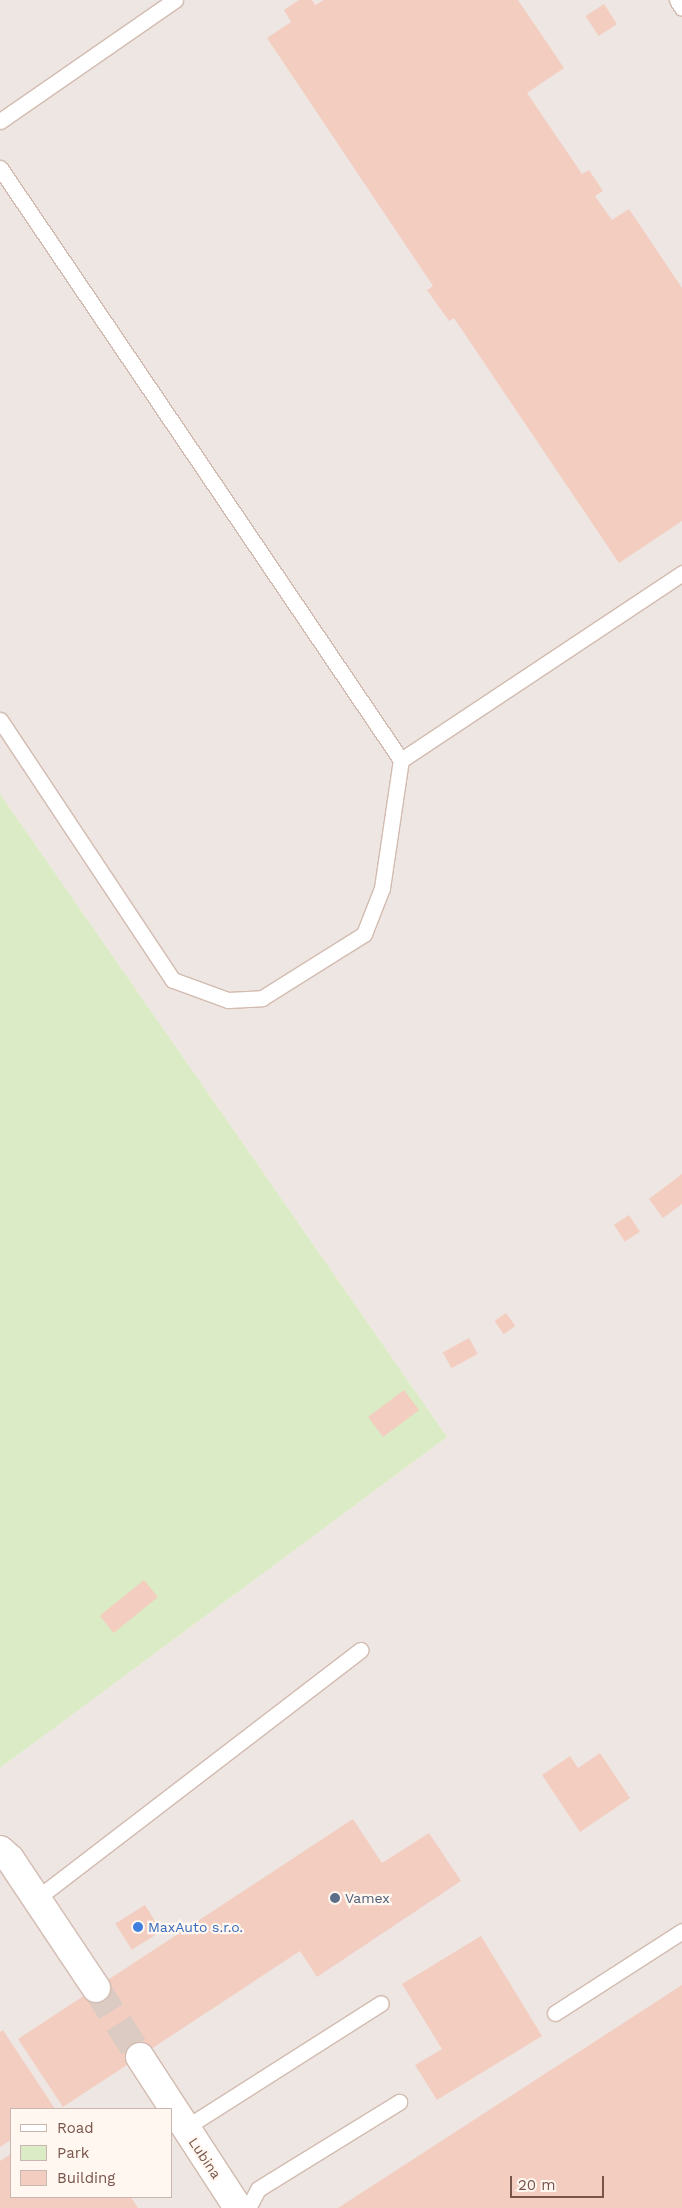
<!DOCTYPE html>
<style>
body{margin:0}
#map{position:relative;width:682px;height:2208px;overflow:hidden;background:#fdf2e9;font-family:"Work Sans",sans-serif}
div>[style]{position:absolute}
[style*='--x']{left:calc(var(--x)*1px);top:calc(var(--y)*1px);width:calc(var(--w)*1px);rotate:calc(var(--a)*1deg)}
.industrial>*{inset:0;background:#eee6e2}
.green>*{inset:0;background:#dbebc6}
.building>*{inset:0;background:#f3cdc0;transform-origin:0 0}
.street-tunnel>*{height:28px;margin-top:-14px;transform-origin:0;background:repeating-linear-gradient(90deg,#dccbc2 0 28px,transparent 0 42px)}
.roads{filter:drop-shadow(1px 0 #d2bbb0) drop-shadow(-1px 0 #d2bbb0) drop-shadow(0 1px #d2bbb0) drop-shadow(0 -1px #d2bbb0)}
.lane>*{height:15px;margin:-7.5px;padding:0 7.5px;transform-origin:7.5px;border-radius:7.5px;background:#fff}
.street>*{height:28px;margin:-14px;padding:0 14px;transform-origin:14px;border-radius:14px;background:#fff}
.dots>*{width:14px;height:14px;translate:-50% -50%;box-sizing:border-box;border:2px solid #fff7f0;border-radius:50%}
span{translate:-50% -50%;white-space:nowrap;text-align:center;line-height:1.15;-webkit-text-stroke:4.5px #fff7f0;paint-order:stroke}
.service-label{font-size:14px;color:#4e5e75}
.left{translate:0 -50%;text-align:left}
.shop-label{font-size:14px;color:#366cbe}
.street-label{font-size:14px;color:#78554b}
.legend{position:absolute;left:10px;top:2108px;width:162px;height:90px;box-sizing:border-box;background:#fff7f0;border:1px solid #c9b6ae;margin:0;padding:6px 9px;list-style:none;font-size:15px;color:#78554b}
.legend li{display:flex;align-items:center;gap:10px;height:25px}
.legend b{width:25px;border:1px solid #c9b6ae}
.scale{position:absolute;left:510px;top:2176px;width:94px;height:22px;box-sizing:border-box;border:2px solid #78554b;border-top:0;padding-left:6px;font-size:15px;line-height:18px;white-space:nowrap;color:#78554b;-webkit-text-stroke:4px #fff7f0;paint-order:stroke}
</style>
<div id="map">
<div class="industrial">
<div style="clip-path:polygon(evenodd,0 0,682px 0,682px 2208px,0 2208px,0 1768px,447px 1437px,0 794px,0 0,11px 2109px,171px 2109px,171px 2197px,11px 2197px,11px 2109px)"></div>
</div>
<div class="green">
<div style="clip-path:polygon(0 794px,447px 1437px,0 1768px)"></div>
</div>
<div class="building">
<div style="clip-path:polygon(299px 0,312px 0,315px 5px,324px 0,518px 0,564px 68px,527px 93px,582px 174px,589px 170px,603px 191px,595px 196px,612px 220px,629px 209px,682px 288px,682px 521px,619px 563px,454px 318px,449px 321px,427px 290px,433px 286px,267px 38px,291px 22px,284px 10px)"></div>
<div style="left:604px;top:4px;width:24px;height:22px;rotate:57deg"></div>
<div style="clip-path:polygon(682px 1174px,682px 1204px,663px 1218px,649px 1199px)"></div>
<div style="left:629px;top:1215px;width:20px;height:18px;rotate:57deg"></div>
<div style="left:506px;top:1313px;width:16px;height:14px;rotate:55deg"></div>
<div style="left:469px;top:1338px;width:18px;height:30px;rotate:61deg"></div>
<div style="left:404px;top:1390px;width:25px;height:45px;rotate:53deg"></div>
<div style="left:144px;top:1580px;width:22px;height:57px;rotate:51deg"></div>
<div style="clip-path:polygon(600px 1753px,630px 1798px,580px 1832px,542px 1775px,570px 1756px,578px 1768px)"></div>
<div style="clip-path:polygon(353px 1819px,382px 1863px,429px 1833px,461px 1881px,317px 1977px,300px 1951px,63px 2107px,18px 2039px)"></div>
<div style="left:145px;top:1905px;width:31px;height:35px;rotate:58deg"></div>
<div style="clip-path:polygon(481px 1936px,542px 2036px,437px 2100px,415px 2065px,442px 2049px,402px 1984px)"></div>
<div style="clip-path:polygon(682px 1985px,682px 2208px,338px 2208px)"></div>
<div style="clip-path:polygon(3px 2030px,55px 2109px,11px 2109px,11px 2140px,0 2147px,0 2032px)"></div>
<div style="clip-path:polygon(11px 2154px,11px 2197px,131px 2197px,138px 2208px,0 2208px,0 2161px)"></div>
</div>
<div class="street-tunnel">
<div style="--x:96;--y:1988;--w:82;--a:57.5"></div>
</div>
<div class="roads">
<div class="lane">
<div style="--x:677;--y:0;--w:9;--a:58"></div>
<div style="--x:0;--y:121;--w:213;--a:-34.7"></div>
<div style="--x:0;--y:168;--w:715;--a:55.89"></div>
<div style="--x:401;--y:760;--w:338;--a:-33.6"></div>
<div style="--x:0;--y:720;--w:312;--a:56.4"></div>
<div style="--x:173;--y:980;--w:59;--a:20"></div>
<div style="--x:228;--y:1000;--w:34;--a:-3"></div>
<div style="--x:262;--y:998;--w:120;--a:-32.1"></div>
<div style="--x:364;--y:934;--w:49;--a:-68.6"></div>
<div style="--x:382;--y:888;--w:129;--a:-81.6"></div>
<div style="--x:36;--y:1899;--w:409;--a:-37.5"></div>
<div style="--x:555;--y:2013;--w:151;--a:-32.8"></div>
<div style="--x:185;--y:2128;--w:232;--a:-32.5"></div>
<div style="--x:248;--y:2208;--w:21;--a:-62"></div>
<div style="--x:258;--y:2189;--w:166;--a:-31.7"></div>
</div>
<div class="street">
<div style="--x:0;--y:1850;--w:13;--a:42"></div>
<div style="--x:10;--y:1859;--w:155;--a:56.3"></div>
<div style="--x:140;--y:2057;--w:180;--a:57"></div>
</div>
</div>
<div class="dots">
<div style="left:335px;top:1898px;background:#5c6f8a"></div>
<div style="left:138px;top:1927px;background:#3f7fe0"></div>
</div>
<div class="service-label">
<span class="left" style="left:345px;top:1898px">Vamex</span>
</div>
<div class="shop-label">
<span class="left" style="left:148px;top:1927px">MaxAuto s.r.o.</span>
</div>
<div class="street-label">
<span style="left:205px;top:2158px;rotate:56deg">Lubina</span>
</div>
<ul class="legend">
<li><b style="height:6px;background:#fff"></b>Road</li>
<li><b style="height:14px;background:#dbebc6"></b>Park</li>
<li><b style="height:14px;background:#f3cdc0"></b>Building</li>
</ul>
<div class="scale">20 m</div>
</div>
